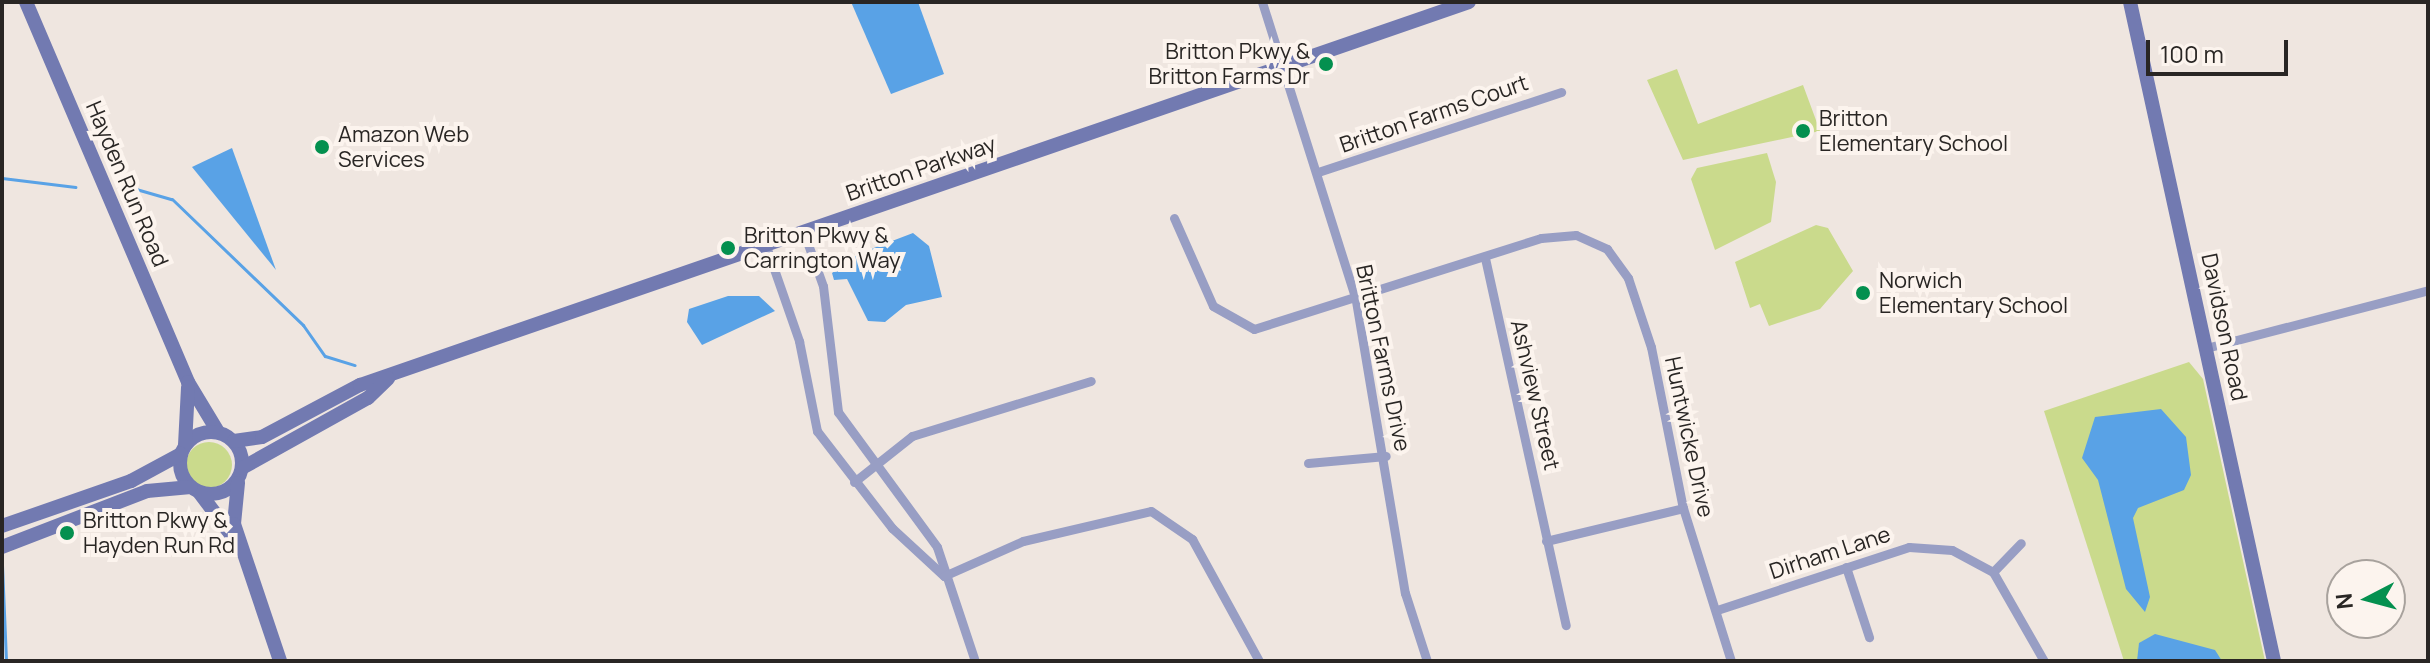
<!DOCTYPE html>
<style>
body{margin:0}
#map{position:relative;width:2430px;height:663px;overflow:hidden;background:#efe6e0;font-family:Manrope,sans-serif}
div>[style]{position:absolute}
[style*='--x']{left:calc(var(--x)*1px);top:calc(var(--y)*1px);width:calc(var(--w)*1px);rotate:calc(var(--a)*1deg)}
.green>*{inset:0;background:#cada8c}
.round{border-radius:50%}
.water>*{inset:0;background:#59a2e6}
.stream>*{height:3px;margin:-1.5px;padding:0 1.5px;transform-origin:1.5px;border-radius:1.5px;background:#59a2e6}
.minor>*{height:9px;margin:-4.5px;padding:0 4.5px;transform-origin:4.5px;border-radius:4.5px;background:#989ec4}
.secondary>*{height:14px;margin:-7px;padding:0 7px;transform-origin:7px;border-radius:7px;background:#727ab1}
.secondary>.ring{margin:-7px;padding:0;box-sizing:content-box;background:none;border:14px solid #727ab1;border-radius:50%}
.dots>*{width:22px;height:22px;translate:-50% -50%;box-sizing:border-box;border:4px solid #fcf4ee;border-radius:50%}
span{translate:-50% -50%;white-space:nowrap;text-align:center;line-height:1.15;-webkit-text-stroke:8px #fcf4ee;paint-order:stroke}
.poi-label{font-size:22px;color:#292624}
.right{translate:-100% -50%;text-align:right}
.left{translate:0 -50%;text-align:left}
.street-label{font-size:22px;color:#292624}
.frame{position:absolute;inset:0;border:4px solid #292624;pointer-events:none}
.north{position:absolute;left:2326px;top:559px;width:80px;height:80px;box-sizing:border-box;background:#fcf4ee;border:2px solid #a8a29d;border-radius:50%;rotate:264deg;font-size:22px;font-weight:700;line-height:32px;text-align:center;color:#292624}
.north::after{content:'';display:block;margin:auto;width:28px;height:36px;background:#04904f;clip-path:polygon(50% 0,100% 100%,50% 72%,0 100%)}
.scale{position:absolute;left:2146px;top:40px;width:142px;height:36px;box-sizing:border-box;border:4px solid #292624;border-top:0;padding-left:10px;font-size:24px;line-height:28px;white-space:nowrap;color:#292624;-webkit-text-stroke:6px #fcf4ee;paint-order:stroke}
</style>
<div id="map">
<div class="green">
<div style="clip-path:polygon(1677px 69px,1698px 124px,1803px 85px,1820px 131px,1683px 160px,1647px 80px)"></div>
<div style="clip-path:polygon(1767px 153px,1776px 182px,1771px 222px,1715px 250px,1691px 179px,1697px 168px)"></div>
<div style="clip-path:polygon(1816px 225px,1828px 228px,1853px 271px,1820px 309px,1769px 326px,1760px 304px,1750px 308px,1735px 262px)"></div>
<div style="clip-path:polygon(2189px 362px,2203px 379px,2265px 661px,2124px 661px,2044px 411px)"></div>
<div class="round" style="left:186px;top:442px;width:46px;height:46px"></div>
</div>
<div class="water">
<div style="clip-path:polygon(851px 2px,918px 2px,944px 74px,891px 94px)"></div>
<div style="clip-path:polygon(232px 148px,276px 270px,192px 167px)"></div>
<div style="clip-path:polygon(913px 233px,929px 246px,942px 297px,906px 305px,885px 322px,868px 321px,847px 279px,834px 280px,832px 273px,858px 254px)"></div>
<div style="clip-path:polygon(728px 296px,759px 296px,775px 311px,702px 345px,687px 322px,689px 309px)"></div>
<div style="clip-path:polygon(2161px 409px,2186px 437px,2191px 475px,2184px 490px,2138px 508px,2133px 518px,2150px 597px,2145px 612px,2126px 589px,2098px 480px,2082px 458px,2095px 417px)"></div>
<div style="clip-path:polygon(2155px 634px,2215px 650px,2222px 661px,2137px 661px,2139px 643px)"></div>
</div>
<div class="stream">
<div style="--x:2;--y:178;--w:74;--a:7"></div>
<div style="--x:136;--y:189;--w:37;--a:16"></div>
<div style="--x:172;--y:199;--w:182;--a:43.9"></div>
<div style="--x:303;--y:325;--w:38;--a:55"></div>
<div style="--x:325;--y:356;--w:31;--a:17"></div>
<div style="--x:2;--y:565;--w:96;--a:87.6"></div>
</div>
<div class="minor">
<div style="--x:1262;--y:2;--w:313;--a:72.5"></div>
<div style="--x:1356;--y:301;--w:296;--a:80.5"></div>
<div style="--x:1405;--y:593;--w:71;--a:72.1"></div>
<div style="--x:1318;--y:172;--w:256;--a:-18.2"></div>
<div style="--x:1174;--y:218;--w:96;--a:66.1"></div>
<div style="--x:1213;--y:306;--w:47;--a:29.3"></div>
<div style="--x:1254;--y:329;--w:301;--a:-17.6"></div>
<div style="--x:1541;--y:238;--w:35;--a:-5"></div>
<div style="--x:1576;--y:235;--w:34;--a:24"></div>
<div style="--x:1607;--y:249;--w:36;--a:54"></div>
<div style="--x:1628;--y:278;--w:73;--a:71.6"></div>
<div style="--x:1651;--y:347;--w:164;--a:78.8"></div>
<div style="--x:1683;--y:508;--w:160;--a:72.6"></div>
<div style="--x:804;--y:233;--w:56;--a:70.3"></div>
<div style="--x:823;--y:286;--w:127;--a:83.2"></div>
<div style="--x:838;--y:412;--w:167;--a:53.7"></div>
<div style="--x:937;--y:547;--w:120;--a:71.6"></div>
<div style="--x:766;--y:246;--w:101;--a:70.8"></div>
<div style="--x:799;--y:341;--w:92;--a:78.7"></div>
<div style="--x:817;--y:431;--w:123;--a:52.3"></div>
<div style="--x:892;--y:528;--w:71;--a:42.7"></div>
<div style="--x:1485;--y:258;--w:376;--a:77.6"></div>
<div style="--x:2206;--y:348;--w:229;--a:-14.6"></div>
<div style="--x:1308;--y:463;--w:78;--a:-5.1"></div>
<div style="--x:854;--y:482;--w:74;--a:-38.4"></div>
<div style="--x:912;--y:436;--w:187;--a:-17.1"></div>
<div style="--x:1546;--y:541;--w:141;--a:-13.5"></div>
<div style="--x:1846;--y:567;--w:74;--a:71.8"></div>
<div style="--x:1993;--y:572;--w:40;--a:-46"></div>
<div style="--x:944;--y:576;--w:86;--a:-23.9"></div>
<div style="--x:1023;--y:541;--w:131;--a:-13.2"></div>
<div style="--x:1151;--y:511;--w:50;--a:34.3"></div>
<div style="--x:1192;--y:539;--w:139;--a:61.2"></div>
<div style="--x:1717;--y:610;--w:202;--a:-18.2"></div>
<div style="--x:1909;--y:547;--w:43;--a:4"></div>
<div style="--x:1952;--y:550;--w:47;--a:28.2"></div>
<div style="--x:1993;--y:572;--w:103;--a:60.2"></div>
</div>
<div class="secondary">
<div style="--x:26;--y:2;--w:413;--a:66.9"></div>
<div style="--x:188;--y:382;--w:58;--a:59"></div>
<div style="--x:2130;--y:2;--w:675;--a:77.67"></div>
<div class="ring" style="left:180px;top:432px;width:48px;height:48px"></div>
<div style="--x:234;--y:441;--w:28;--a:-8"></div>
<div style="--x:262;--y:437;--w:111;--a:-28"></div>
<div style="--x:360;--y:385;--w:1173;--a:-19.05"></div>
<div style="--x:185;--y:445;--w:58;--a:-87"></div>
<div style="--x:242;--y:468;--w:144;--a:-29.1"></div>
<div style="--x:368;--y:398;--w:28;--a:-44"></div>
<div style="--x:238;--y:483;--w:41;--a:95.6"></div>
<div style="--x:234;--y:524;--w:145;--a:71.4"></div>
<div style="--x:199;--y:492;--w:60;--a:53.1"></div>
<div style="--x:2;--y:526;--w:137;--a:-19.2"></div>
<div style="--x:131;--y:481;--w:57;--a:-28.4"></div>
<div style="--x:2;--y:547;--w:155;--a:-21.1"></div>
<div style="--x:147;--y:491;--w:44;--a:-5.2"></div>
</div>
<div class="dots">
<div style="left:1326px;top:64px;background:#04904f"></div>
<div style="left:1803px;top:131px;background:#04904f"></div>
<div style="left:322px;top:147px;background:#04904f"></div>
<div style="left:728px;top:248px;background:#04904f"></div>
<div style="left:1863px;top:293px;background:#04904f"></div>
<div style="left:67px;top:533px;background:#04904f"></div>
</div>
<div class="poi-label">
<span class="right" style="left:1310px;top:64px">Britton Pkwy &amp;<br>Britton Farms Dr</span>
<span class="left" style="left:1819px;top:131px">Britton<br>Elementary School</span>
<span class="left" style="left:338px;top:147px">Amazon Web<br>Services</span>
<span class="left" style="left:744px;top:248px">Britton Pkwy &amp;<br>Carrington Way</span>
<span class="left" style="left:1879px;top:293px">Norwich<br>Elementary School</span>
<span class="left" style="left:83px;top:533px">Britton Pkwy &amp;<br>Hayden Run Rd</span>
</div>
<div class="street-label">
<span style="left:1434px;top:114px;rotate:-19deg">Britton Farms Court</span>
<span style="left:921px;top:169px;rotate:-19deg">Britton Parkway</span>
<span style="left:127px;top:184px;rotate:67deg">Hayden Run Road</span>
<span style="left:2224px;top:327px;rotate:78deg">Davidson Road</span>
<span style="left:1383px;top:358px;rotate:78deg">Britton Farms Drive</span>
<span style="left:1535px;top:395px;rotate:77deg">Ashview Street</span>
<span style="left:1689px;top:437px;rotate:78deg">Huntwicke Drive</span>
<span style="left:1830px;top:553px;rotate:-18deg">Dirham Lane</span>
</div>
<div class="frame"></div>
<div class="north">N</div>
<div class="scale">100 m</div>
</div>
